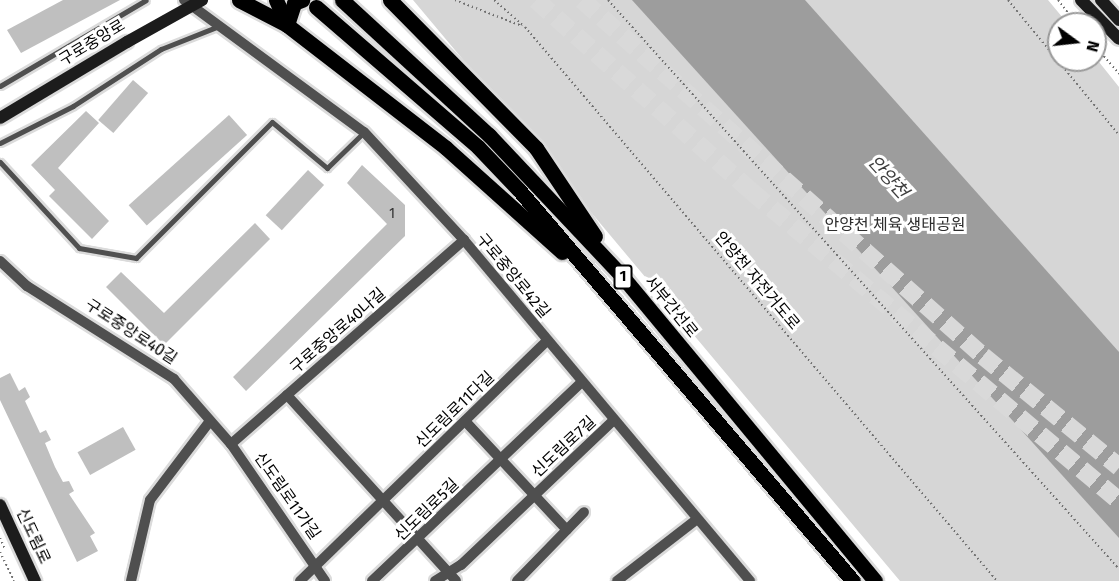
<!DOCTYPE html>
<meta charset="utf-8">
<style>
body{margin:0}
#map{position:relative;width:1119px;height:581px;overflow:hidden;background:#fff;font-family:"Fira Sans","Noto Sans KR",sans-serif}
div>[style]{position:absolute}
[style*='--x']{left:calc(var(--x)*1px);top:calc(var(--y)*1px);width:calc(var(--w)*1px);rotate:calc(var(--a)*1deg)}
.green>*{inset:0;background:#d6d6d6}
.water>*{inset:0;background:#9d9d9d}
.building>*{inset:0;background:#bfbfbf;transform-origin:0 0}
.highway-tunnel>*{height:18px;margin-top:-9px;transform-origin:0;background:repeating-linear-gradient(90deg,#d9d9d9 0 18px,transparent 0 27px)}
.path>*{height:2px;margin-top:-1px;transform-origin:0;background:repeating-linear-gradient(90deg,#717171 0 1.5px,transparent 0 4.5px)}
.roads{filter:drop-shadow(2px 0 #dbdbdb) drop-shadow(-2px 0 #dbdbdb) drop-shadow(0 2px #dbdbdb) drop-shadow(0 -2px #dbdbdb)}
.lane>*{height:5px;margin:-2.5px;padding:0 2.5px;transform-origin:2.5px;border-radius:2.5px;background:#4f4f4f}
.street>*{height:10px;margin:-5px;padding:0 5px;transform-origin:5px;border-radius:5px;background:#4f4f4f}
.secondary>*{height:12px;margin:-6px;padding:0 6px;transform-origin:6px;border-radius:6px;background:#1c1c1c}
.primary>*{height:15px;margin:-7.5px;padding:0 7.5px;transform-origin:7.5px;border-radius:7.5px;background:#000}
.secondary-bridge>*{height:12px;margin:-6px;padding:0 6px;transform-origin:6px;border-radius:6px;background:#1c1c1c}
span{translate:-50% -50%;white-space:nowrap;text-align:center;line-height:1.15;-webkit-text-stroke:6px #fff;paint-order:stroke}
.number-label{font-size:14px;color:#303030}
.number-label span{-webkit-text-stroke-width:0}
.shield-label span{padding:2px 4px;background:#fff;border:2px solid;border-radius:4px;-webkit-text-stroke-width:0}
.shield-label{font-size:15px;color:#000;font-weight:700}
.street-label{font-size:16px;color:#000}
.park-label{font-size:16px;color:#2d2d2d}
.water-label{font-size:18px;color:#3e3e3e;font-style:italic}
.north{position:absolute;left:1047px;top:12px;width:60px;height:60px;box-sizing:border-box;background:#fff;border:2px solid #999;border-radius:50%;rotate:105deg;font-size:16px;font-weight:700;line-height:24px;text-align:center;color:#000}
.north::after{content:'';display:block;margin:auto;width:21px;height:27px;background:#000;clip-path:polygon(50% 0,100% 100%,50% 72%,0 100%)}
</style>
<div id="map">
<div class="green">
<div style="clip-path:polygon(413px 0,1048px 0,1068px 24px,1059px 24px,1059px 60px,1095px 57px,1119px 87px,1119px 581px,900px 581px)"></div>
</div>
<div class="water">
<div style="clip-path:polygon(632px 0,805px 0,1119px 352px,1119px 538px)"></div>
</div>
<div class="building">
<div style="clip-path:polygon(63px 0,120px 0,21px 53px,7px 30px)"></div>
<div style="left:133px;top:80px;width:20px;height:53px;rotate:41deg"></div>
<div style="clip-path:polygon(86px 111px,99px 123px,58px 168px,109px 221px,92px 239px,49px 196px,55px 190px,31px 165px)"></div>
<div style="left:229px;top:115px;width:27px;height:135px;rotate:48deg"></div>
<div style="clip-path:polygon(362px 165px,405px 205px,405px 236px,246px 391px,233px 377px,387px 224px,347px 183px)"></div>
<div style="left:308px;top:170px;width:22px;height:62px;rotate:43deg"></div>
<div style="clip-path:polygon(255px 223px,270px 239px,164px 345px,106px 287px,121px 272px,164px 313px)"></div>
<div style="clip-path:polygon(10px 373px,19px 391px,25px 387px,30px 397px,25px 401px,40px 433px,46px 430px,51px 440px,45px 443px,55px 467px,63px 482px,69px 481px,74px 491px,69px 494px,95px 533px,90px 536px,98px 551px,77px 562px,0 400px,0 378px)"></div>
<div style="left:123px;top:427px;width:26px;height:52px;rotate:61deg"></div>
</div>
<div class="highway-tunnel">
<div style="--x:536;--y:0;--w:288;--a:41.6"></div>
<div style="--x:751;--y:191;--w:481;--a:40.1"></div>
<div style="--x:582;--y:0;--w:536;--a:41.6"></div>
<div style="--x:983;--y:356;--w:176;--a:39.2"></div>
</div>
<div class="path">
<div style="--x:455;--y:0;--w:72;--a:21.2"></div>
<div style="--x:494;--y:0;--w:41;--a:41.1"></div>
<div style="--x:525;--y:27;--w:728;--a:49.57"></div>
<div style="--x:608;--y:0;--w:765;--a:48.07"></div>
<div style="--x:1008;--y:0;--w:175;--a:50.6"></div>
<div style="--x:1058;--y:0;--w:31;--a:52"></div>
<div style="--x:1095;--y:46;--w:37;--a:49"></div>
<div style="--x:0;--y:538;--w:12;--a:66"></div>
<div style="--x:0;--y:552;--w:32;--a:64"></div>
</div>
<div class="roads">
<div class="lane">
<div style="--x:0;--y:86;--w:169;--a:-30.5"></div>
<div style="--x:0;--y:143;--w:82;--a:-26.9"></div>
<div style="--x:73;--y:106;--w:105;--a:-32.9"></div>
<div style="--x:161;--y:49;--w:62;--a:-21.6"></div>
<div style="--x:0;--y:162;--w:117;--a:47.4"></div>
<div style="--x:79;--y:248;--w:58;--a:10"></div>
<div style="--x:136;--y:258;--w:192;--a:-45"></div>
<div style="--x:272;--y:122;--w:72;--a:39.9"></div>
<div style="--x:327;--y:168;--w:52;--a:-44.2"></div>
</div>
<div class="street">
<div style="--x:184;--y:0;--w:223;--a:36.3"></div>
<div style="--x:364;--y:132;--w:147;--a:47.2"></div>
<div style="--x:464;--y:240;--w:445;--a:50"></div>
<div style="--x:0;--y:261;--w:37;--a:43"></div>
<div style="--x:27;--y:286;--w:174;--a:32.3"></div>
<div style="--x:174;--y:379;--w:86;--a:48.8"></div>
<div style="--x:231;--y:444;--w:166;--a:55.5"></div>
<div style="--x:287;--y:395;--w:251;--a:47.7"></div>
<div style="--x:465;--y:421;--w:149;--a:46.9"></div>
<div style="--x:231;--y:444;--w:310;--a:-41.2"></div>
<div style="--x:131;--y:581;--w:83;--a:-76.8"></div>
<div style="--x:150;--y:500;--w:99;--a:-52.8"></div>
<div style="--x:300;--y:581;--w:344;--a:-44.2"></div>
<div style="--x:372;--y:581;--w:289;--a:-43.5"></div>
<div style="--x:435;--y:581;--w:31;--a:-32"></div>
<div style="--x:461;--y:565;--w:209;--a:-43.5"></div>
<div style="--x:517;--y:581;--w:96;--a:-45.8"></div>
<div style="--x:617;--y:581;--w:100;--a:-37.7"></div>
</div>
<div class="secondary">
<div style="--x:1081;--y:0;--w:54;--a:45.7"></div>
<div style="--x:1101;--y:0;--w:27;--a:48"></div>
<div style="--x:0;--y:118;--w:148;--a:-30.9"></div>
<div style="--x:0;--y:505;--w:84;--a:65.3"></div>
</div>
<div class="primary">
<div style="--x:239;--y:0;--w:54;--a:27.5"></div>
<div style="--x:287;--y:25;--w:201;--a:37.7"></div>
<div style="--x:446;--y:148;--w:156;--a:41.9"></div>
<div style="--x:276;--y:0;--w:27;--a:66"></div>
<div style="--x:342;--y:0;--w:200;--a:42.6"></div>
<div style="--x:489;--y:135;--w:194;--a:46.7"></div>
<div style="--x:622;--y:276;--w:396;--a:50.3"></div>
<div style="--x:390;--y:0;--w:208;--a:45.4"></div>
<div style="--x:536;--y:148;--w:106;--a:56.2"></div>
<div style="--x:316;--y:7;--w:214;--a:40.8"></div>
<div style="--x:478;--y:147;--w:59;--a:46.4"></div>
<div style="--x:519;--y:190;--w:514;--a:49.5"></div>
<div style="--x:287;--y:25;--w:23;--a:-72"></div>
<div style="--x:294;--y:3;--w:9;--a:-21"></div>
</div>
</div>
<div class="secondary-bridge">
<div style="--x:127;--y:42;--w:86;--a:-29.2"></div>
</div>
<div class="number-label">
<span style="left:392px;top:214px">1</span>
</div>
<div class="shield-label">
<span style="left:623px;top:277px">1</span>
</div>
<div class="street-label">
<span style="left:92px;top:43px;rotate:-31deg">구로중앙로</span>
<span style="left:513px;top:276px;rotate:50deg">구로중앙로42길</span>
<span style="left:757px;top:281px;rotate:50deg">안양천 자전거도로</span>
<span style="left:671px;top:307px;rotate:51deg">서부간선로</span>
<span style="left:338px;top:331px;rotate:-41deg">구로중앙로40나길</span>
<span style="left:131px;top:332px;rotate:33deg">구로중앙로40길</span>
<span style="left:455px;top:410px;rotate:-44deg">신도림로11다길</span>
<span style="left:564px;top:447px;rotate:-43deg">신도림로7길</span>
<span style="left:287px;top:496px;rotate:55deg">신도림로11가길</span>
<span style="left:427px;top:510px;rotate:-44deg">신도림로5길</span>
<span style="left:33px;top:536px;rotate:65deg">신도림로</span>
</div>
<div class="park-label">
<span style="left:895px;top:225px">안양천 체육 생태공원</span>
</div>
<div class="water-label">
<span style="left:888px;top:177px;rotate:48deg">안양천</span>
</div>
<div class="north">N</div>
</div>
